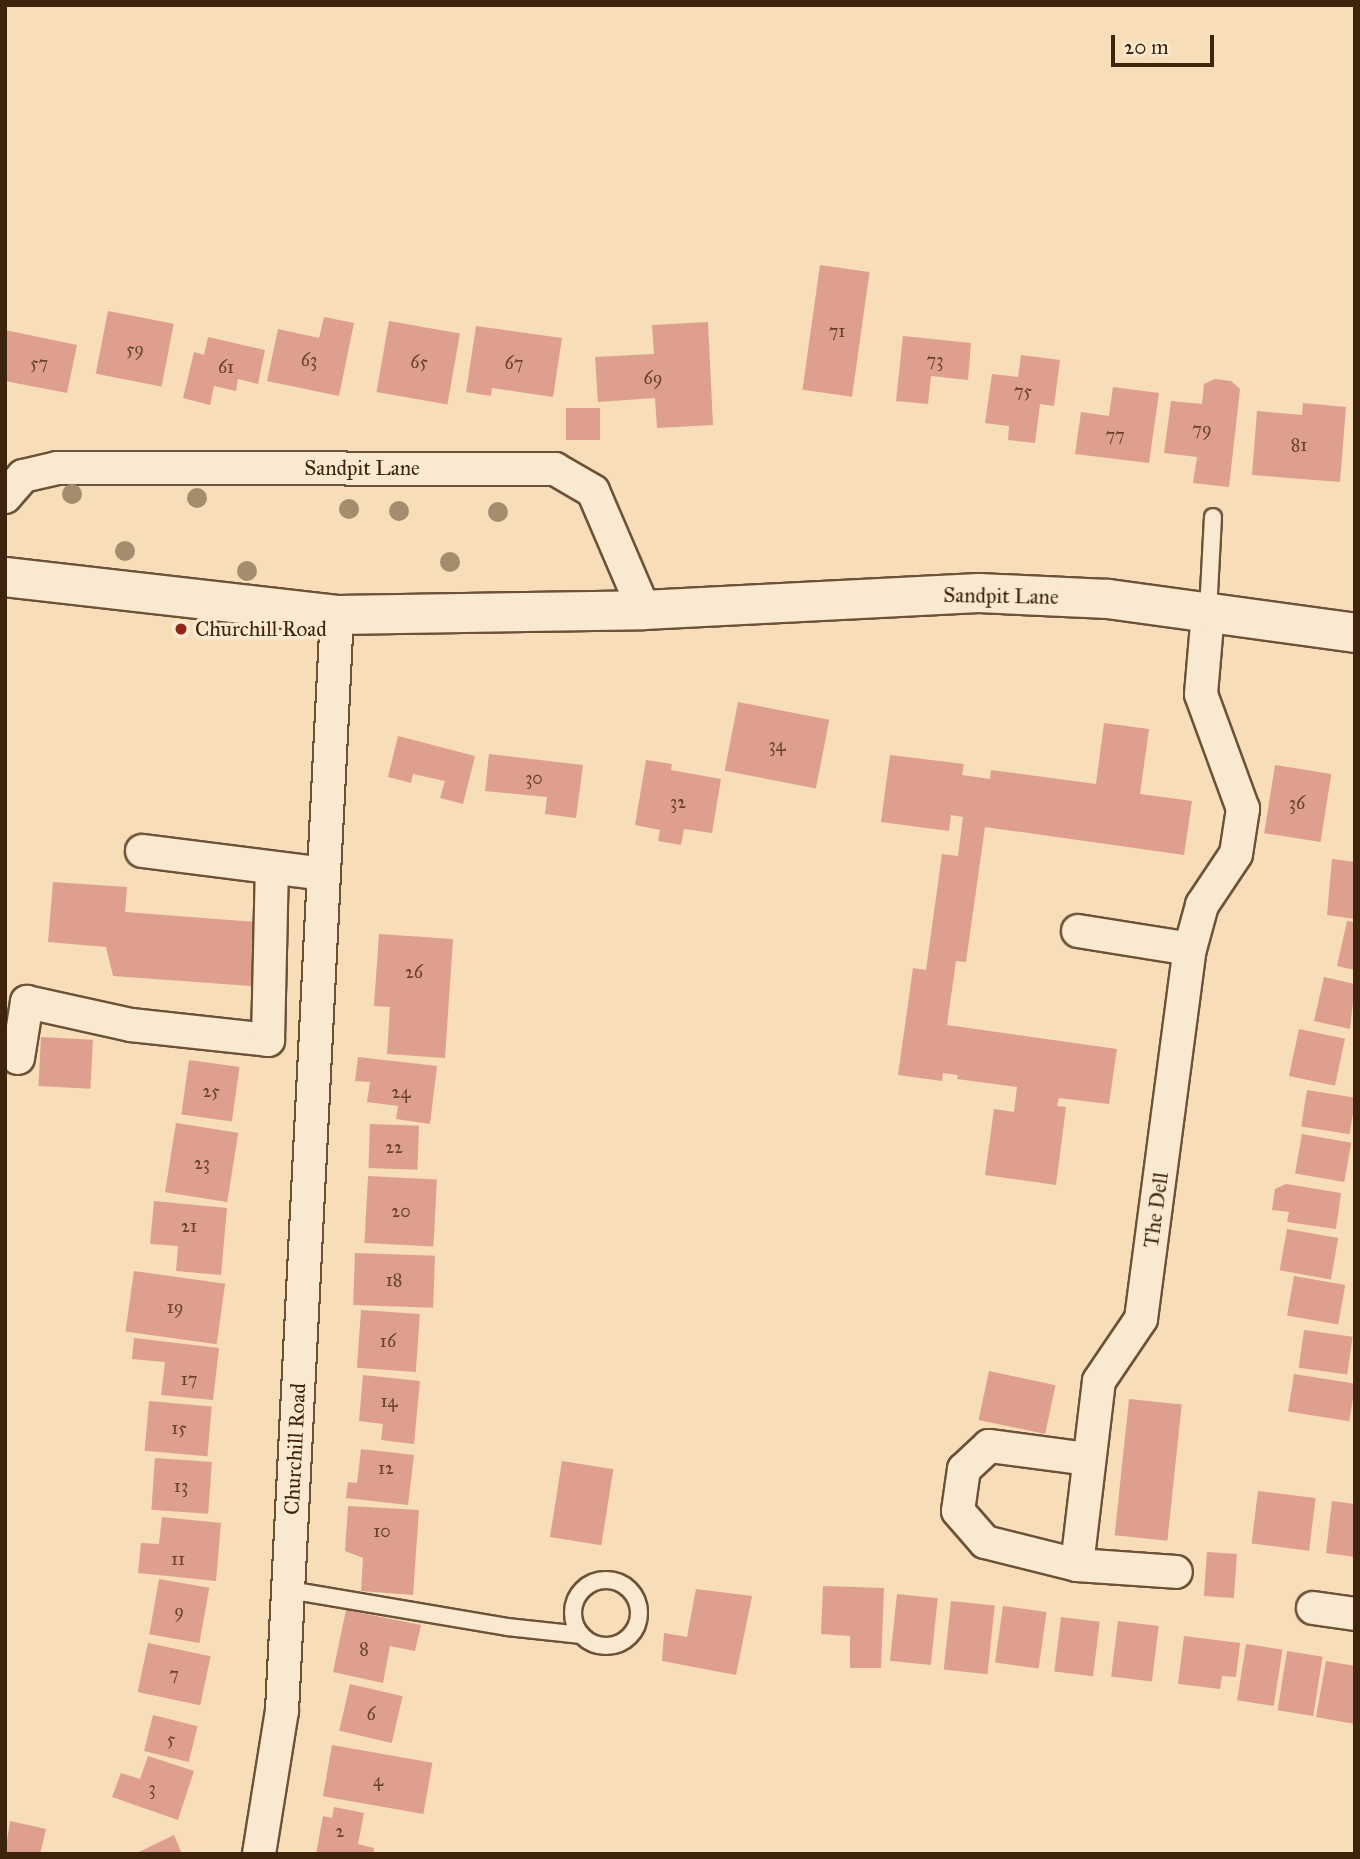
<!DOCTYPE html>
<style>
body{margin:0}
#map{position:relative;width:1360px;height:1859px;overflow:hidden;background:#f7ddb8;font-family:"IM FELL Great Primer",serif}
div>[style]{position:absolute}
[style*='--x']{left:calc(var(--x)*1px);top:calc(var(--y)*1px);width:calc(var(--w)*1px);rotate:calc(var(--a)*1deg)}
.building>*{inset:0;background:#df9f8e;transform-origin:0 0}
.roads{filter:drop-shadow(2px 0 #6d5238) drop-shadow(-2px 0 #6d5238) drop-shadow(0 2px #6d5238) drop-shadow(0 -2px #6d5238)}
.service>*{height:16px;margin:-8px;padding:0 8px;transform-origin:8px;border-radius:8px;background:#fae9d1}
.service>.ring{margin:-8px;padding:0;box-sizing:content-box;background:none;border:16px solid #fae9d1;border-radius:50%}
.minor>*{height:32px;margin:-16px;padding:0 16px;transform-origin:16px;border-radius:16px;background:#fae9d1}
.tertiary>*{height:38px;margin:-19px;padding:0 19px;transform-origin:19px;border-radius:19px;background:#fae9d1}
.trees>*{width:20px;height:20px;margin:-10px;border-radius:50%;background:#a38d6c}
.dots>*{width:19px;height:19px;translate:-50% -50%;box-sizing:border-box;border:4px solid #fae9d1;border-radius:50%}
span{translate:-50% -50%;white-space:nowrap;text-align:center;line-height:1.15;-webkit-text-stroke:7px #fae9d1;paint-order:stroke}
.number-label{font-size:18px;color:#67432d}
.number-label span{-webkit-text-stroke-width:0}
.street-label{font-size:21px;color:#3f240d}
.poi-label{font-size:21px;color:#3f240d}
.left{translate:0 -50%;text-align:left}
.frame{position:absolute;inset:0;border:7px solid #3f240d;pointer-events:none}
.scale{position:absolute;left:1111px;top:35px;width:103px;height:32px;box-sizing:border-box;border:4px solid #3f240d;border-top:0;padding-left:9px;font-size:21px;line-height:24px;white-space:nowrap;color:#3f240d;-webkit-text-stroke:5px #fae9d1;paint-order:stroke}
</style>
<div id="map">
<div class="building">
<div style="left:820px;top:265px;width:50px;height:126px;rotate:8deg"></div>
<div style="left:108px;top:311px;width:67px;height:64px;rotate:11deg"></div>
<div style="clip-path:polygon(324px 317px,354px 323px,339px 396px,267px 381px,278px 329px,319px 338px)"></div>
<div style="left:389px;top:321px;width:72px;height:72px;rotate:10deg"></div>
<div style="clip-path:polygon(708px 322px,713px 425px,657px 428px,655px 398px,598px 402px,595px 357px,654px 354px,652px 325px)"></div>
<div style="clip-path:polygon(476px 326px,562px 338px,553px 397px,492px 388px,491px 396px,466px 392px)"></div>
<div style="clip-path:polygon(5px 330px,77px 345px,67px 393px,5px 381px)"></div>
<div style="clip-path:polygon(903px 336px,971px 343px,968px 380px,931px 376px,928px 404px,896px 401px)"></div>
<div style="clip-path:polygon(208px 337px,265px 350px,258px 384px,238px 379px,236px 391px,214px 386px,210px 405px,183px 398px,194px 352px,204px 355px)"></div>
<div style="clip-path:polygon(1021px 355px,1060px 360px,1054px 406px,1040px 404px,1035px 443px,1008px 440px,1009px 426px,985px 423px,992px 374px,1018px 377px)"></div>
<div style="clip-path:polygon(1215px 379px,1231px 381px,1240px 389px,1229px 487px,1193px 483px,1197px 457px,1164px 453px,1171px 401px,1202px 404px,1204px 384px)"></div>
<div style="clip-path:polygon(1113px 387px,1159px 393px,1149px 463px,1075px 454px,1081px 412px,1109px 416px)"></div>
<div style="clip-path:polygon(1303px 403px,1346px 407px,1340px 482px,1252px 475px,1257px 411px,1302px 415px)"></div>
<div style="left:600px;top:408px;width:32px;height:34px;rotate:90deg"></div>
<div style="left:738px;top:702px;width:93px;height:70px;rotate:11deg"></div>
<div style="clip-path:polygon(1104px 723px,1149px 729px,1140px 794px,1192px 801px,1184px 855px,985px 827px,966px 962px,956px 961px,947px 1025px,1117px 1049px,1109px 1104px,1059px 1098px,1057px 1106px,1066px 1107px,1056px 1185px,985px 1175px,994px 1109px,1014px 1112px,1017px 1087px,957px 1079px,958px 1075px,943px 1073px,942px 1081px,898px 1075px,913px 968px,926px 970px,942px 854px,958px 856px,963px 817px,951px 815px,949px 831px,881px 822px,890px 755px,964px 764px,962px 775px,990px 779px,991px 770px,1096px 784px)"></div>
<div style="clip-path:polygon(398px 736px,475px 756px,463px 804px,440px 798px,445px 781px,413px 774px,411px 783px,388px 777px)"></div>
<div style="clip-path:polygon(489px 754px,583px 765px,576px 818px,545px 814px,547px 797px,485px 791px)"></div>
<div style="clip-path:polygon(646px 760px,672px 764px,671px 770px,721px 779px,712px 833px,684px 829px,681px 845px,658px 841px,660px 830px,635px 825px)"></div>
<div style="left:1275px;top:765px;width:57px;height:69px;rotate:9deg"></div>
<div style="clip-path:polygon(1332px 859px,1355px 862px,1355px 919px,1327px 915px)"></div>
<div style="clip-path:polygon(53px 882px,127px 887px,125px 912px,256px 922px,251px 986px,113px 976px,106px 947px,48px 942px)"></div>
<div style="clip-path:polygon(1347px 921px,1355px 922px,1355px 970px,1337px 966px)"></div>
<div style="clip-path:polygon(379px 934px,453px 939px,445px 1058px,387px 1054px,390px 1007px,374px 1006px)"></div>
<div style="clip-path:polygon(1324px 977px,1355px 984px,1350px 1029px,1314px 1021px)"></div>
<div style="left:1299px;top:1029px;width:47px;height:48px;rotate:12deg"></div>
<div style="left:41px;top:1037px;width:52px;height:49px;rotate:3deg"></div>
<div style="clip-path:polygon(358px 1057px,437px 1066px,430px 1124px,396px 1119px,398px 1106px,367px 1102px,370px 1082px,355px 1081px)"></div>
<div style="left:189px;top:1060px;width:51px;height:55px;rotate:8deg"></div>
<div style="left:1307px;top:1090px;width:49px;height:37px;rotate:9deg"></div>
<div style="left:176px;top:1123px;width:63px;height:70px;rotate:9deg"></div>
<div style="left:370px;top:1124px;width:49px;height:44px;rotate:2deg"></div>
<div style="left:1302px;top:1134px;width:50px;height:40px;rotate:10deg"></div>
<div style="left:368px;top:1176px;width:69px;height:67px;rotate:3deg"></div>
<div style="clip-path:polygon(1286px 1184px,1341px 1193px,1336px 1229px,1287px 1222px,1289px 1212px,1272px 1210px,1275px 1189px)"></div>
<div style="clip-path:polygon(154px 1201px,227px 1208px,221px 1275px,176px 1271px,178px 1246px,150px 1244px)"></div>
<div style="left:1287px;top:1229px;width:52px;height:42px;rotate:10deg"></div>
<div style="left:355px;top:1253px;width:80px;height:52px;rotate:2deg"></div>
<div style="left:134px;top:1271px;width:92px;height:61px;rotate:8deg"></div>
<div style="left:1294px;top:1276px;width:52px;height:40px;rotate:10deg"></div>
<div style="left:361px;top:1310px;width:59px;height:58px;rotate:4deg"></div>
<div style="left:1304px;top:1330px;width:49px;height:38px;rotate:8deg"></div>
<div style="clip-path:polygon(134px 1338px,219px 1348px,213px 1400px,161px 1395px,165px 1362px,132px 1359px)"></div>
<div style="left:989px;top:1371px;width:68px;height:50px;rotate:12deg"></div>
<div style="left:1294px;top:1374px;width:62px;height:38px;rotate:9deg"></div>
<div style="clip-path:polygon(363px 1375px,420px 1381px,414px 1444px,381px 1440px,383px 1424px,359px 1421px)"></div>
<div style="left:1129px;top:1399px;width:53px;height:137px;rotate:6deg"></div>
<div style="left:149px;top:1401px;width:63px;height:50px;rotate:5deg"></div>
<div style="clip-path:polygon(361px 1449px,414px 1455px,408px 1505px,346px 1498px,348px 1482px,357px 1483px)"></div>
<div style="left:155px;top:1458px;width:57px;height:52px;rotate:4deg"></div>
<div style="left:562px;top:1461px;width:52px;height:77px;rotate:9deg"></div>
<div style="left:1258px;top:1491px;width:58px;height:53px;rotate:7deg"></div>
<div style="clip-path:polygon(1332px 1501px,1355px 1504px,1355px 1557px,1326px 1553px)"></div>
<div style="clip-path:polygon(348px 1506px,419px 1510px,413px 1595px,361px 1591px,363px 1558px,345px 1551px)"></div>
<div style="clip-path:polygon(162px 1517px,221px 1523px,216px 1581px,138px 1573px,141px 1543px,159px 1544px)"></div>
<div style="left:1207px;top:1552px;width:30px;height:44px;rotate:4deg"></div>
<div style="left:159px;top:1579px;width:51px;height:56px;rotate:10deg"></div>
<div style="clip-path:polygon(823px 1586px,884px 1588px,881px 1668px,850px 1668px,850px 1636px,821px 1634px)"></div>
<div style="clip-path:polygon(696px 1589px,752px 1596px,736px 1675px,662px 1661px,664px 1633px,687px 1637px)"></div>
<div style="left:897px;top:1594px;width:41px;height:67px;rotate:6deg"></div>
<div style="left:951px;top:1601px;width:44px;height:69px;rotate:6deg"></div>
<div style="left:1003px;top:1606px;width:44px;height:57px;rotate:8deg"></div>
<div style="clip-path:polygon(346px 1610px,421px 1625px,415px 1651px,390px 1646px,383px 1683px,333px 1672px)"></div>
<div style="left:1061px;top:1617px;width:39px;height:55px;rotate:7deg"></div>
<div style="left:1118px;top:1621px;width:41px;height:56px;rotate:7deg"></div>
<div style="clip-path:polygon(1184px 1636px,1240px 1643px,1236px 1677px,1222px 1676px,1220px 1689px,1178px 1684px)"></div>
<div style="left:148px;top:1643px;width:64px;height:50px;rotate:12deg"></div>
<div style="left:1246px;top:1644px;width:37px;height:57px;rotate:9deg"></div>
<div style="left:1287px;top:1651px;width:36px;height:60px;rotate:9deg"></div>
<div style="clip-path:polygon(1326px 1661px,1355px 1666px,1355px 1724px,1316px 1717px)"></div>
<div style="left:350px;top:1684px;width:54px;height:48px;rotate:13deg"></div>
<div style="left:153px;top:1715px;width:46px;height:37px;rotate:14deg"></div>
<div style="left:332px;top:1745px;width:102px;height:52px;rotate:10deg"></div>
<div style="clip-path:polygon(148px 1756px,194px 1771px,178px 1820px,112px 1797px,121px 1773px,140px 1779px)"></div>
<div style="clip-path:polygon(334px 1807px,364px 1813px,358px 1844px,374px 1848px,373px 1854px,316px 1854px,323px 1816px,332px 1818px)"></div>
<div style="clip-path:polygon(10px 1821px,46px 1829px,40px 1854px,5px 1854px)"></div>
<div style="clip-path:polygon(174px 1835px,182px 1854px,135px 1854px)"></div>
</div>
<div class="roads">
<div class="service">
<div style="--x:1208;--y:612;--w:95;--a:-87"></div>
<div class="ring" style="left:573px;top:1580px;width:50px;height:50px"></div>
<div style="--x:289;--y:1590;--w:221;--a:9.6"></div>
<div style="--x:507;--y:1627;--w:75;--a:6.1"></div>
</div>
<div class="minor">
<div style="--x:5;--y:497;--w:28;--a:-49"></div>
<div style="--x:23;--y:476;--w:35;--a:-13"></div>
<div style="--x:57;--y:468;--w:498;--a:0.1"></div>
<div style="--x:555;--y:469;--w:44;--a:30.1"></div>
<div style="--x:593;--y:491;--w:129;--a:66.8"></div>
<div style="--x:142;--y:851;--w:183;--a:7.2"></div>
<div style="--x:1078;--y:931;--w:113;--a:9.1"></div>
<div style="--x:18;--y:1058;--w:57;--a:-80.9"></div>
<div style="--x:27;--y:1002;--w:107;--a:12.5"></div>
<div style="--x:131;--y:1025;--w:138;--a:6.2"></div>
<div style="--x:268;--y:1040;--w:172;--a:-88.7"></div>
<div style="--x:1088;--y:1459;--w:100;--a:-172.5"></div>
<div style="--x:989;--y:1446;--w:34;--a:137"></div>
<div style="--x:964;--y:1469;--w:42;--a:98.1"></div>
<div style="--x:958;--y:1511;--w:41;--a:48.9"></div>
<div style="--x:985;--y:1542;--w:95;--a:14"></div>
<div style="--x:1077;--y:1565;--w:99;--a:4"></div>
<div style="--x:1077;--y:1565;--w:185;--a:-83.2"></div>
<div style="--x:1099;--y:1381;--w:75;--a:-55.9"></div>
<div style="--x:1141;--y:1319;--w:373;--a:-82.5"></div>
<div style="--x:1190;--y:949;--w:46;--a:-74.7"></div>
<div style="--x:1202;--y:905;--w:61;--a:-56.3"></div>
<div style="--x:1236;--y:854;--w:46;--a:-81.2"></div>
<div style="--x:1243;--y:809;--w:122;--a:-110.1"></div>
<div style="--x:1201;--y:694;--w:82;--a:-85.1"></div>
<div style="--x:1313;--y:1608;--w:42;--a:8.1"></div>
<div style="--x:259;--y:1854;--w:145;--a:-80.9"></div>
<div style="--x:282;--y:1711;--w:1097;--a:-87.13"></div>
</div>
<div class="tertiary">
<div style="--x:5;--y:577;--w:334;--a:6.5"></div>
<div style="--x:337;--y:615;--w:307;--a:-0.9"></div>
<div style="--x:644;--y:610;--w:335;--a:-2.9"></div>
<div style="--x:979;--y:593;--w:129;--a:2.7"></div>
<div style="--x:1108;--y:599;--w:249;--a:7.8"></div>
</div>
</div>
<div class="trees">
<div style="left:72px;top:494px"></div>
<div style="left:197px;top:498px"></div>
<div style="left:349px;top:509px"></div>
<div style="left:399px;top:511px"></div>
<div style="left:498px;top:512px"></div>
<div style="left:125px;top:551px"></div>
<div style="left:450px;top:562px"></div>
<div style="left:247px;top:571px"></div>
</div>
<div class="dots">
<div style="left:181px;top:629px;background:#8f2418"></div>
</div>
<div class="number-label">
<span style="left:837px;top:331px">71</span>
<span style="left:135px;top:349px">59</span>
<span style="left:309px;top:360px">63</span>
<span style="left:935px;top:360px">73</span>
<span style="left:419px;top:362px">65</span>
<span style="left:39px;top:363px">57</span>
<span style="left:514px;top:363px">67</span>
<span style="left:226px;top:367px">61</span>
<span style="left:653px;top:378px">69</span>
<span style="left:1023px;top:391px">75</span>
<span style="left:1202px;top:429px">79</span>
<span style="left:1115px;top:435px">77</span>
<span style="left:1299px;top:445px">81</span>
<span style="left:777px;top:745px">34</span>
<span style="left:534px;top:778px">30</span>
<span style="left:678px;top:802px">32</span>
<span style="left:1297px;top:803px">36</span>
<span style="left:414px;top:972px">26</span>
<span style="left:211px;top:1091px">25</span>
<span style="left:401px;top:1092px">24</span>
<span style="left:394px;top:1147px">22</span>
<span style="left:202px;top:1163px">23</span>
<span style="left:401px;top:1211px">20</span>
<span style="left:189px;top:1226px">21</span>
<span style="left:394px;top:1280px">18</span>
<span style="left:175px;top:1307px">19</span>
<span style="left:388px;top:1341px">16</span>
<span style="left:189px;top:1379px">17</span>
<span style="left:389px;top:1401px">14</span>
<span style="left:179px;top:1428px">15</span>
<span style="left:386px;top:1468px">12</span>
<span style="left:181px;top:1486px">13</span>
<span style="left:382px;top:1531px">10</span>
<span style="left:178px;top:1559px">11</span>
<span style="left:179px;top:1611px">9</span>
<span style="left:364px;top:1649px">8</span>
<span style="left:174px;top:1674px">7</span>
<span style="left:371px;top:1714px">6</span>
<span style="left:171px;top:1739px">5</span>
<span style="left:378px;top:1780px">4</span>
<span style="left:152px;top:1788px">3</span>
<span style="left:340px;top:1831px">2</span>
</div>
<div class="street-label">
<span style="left:362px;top:468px">Sandpit Lane</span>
<span style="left:1001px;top:596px;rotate:1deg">Sandpit Lane</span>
<span style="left:1156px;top:1210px;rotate:-82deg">The Dell</span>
<span style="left:295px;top:1449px;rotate:-87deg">Churchill Road</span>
</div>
<div class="poi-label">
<span class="left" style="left:195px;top:629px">Churchill Road</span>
</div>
<div class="frame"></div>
<div class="scale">20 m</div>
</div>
